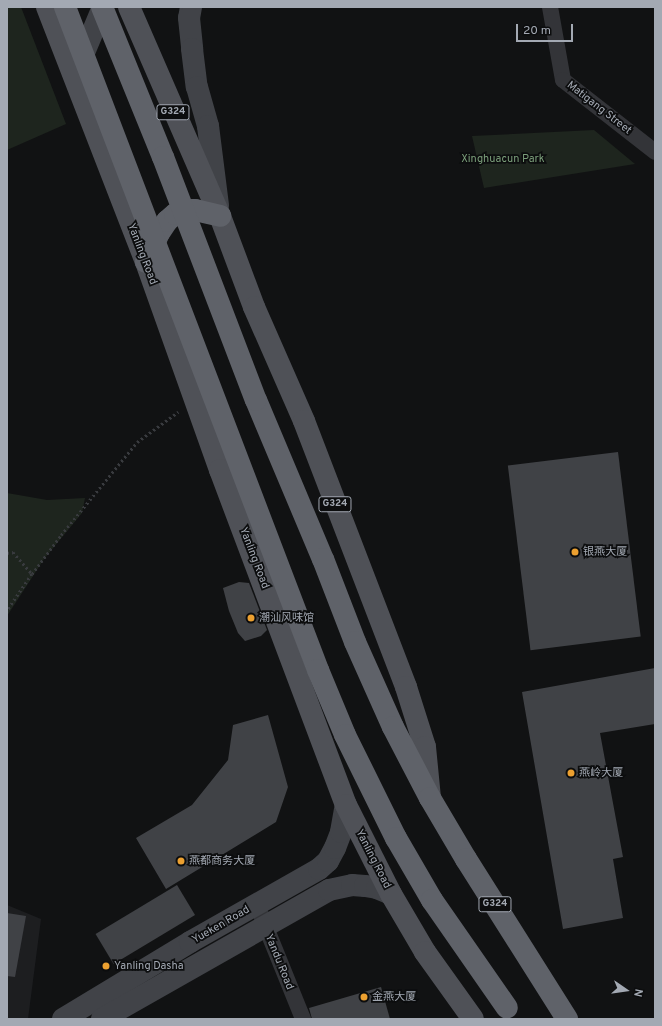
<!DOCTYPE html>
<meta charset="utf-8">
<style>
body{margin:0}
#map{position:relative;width:662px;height:1026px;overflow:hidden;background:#111213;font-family:Overpass,"Noto Sans SC",sans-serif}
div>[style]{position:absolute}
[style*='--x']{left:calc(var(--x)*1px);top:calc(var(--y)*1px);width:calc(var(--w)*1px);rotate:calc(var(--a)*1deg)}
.built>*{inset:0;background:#1d1e20}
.green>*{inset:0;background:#1e251e}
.building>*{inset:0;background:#404246;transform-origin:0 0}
.path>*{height:2.5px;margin-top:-1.25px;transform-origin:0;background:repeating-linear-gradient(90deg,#393b3f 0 2px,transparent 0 5px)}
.street>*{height:16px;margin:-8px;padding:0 8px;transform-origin:8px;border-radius:8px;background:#333438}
.secondary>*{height:22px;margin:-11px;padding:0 11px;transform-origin:11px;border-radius:11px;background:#414348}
.primary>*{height:22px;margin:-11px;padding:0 11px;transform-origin:11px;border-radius:11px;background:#4f5157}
.highway>*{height:22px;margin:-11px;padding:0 11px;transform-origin:11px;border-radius:11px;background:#5f6269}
.highway-bridge>*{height:22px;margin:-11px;padding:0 11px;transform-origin:11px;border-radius:11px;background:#5f6269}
.dots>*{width:11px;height:11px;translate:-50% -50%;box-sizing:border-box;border:2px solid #0c0d0e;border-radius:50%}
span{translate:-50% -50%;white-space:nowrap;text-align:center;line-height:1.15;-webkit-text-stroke:3.5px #0c0d0e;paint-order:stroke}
.shield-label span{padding:1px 3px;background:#0c0d0e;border:1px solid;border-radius:3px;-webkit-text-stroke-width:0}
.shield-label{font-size:10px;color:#a3a9b3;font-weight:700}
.street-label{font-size:11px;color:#a3a9b3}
.park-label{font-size:11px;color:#7b9e7a}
.poi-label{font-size:11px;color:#a3a9b3}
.left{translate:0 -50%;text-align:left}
.frame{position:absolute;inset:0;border:8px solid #a3a9b3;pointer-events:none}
.north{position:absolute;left:606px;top:970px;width:40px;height:40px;-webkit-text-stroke:3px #0c0d0e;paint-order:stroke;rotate:103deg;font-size:11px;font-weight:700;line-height:16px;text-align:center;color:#a3a9b3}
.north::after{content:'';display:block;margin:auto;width:14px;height:18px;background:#a3a9b3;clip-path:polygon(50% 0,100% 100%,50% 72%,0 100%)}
.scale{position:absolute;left:516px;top:24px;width:57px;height:18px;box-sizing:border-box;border:2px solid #a3a9b3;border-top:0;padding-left:5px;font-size:12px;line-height:14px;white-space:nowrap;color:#a3a9b3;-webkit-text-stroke:3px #0c0d0e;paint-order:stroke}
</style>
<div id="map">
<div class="built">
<div style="clip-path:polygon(7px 905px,41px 919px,28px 1019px,7px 1019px)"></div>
</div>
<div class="green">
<div style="clip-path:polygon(7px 7px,21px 7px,66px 124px,7px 150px)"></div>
<div style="clip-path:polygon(594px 130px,635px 164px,484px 188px,472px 136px)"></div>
<div style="clip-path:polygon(7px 493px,47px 500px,85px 498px,82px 513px,44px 559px,7px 616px)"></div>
</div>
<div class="building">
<div style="left:618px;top:452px;width:186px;height:111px;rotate:83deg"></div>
<div style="clip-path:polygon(239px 582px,249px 583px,267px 630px,261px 636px,245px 641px,238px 633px,229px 611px,223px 588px)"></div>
<div style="clip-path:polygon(655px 668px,655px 724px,600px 733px,623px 857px,613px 859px,623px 918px,563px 929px,522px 692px)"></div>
<div style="clip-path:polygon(268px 715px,288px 787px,276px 822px,166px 889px,136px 838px,192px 805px,228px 760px,233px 725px)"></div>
<div style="left:177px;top:885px;width:35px;height:95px;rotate:59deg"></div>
<div style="clip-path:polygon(7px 913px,26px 916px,15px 977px,7px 976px)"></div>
<div style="clip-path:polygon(381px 987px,390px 1019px,312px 1019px,309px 1008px)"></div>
</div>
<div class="path">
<div style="--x:7;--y:553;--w:6;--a:-9"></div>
<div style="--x:13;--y:552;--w:29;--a:49"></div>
<div style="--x:32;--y:574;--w:45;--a:124"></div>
<div style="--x:32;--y:574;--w:49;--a:-53.4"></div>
<div style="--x:61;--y:535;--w:120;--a:-50.7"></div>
<div style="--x:137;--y:442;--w:51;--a:-36.2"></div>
</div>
<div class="street">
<div style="--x:550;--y:7;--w:74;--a:79.9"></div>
<div style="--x:563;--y:80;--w:117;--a:38"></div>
<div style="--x:257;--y:905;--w:123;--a:68"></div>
</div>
<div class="secondary">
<div style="--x:191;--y:7;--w:11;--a:100"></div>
<div style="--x:189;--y:18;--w:31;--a:84"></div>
<div style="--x:192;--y:49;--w:38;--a:83"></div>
<div style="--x:197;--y:87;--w:41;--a:74.2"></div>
<div style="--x:208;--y:126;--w:80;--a:82.8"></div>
<div style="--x:78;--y:67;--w:65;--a:-67.4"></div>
<div style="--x:63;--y:1019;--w:149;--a:-31.2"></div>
<div style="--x:190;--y:942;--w:148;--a:-29.5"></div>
<div style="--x:319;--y:869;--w:12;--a:-42"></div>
<div style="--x:328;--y:861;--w:15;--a:-62"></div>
<div style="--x:335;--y:848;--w:17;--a:-69"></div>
<div style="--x:341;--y:832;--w:27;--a:-80"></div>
<div style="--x:102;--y:1019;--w:261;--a:-29.6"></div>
<div style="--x:329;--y:890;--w:24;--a:-12"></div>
<div style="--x:352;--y:885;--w:13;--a:4"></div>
<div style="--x:365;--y:886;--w:12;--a:9"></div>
<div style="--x:377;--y:888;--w:15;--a:23"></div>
</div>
<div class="primary">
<div style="--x:47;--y:7;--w:274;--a:68.8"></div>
<div style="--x:146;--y:262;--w:221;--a:70.4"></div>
<div style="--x:220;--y:470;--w:358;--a:69.4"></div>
<div style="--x:346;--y:805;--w:100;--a:63.2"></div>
<div style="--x:391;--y:894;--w:67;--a:59.6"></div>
<div style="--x:425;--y:952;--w:82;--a:54.4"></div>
<div style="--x:129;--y:7;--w:228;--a:66.5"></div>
<div style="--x:220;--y:216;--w:97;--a:69.5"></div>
<div style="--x:254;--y:307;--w:124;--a:66.3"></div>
<div style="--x:304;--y:421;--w:285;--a:69"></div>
<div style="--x:406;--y:687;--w:63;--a:72.4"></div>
<div style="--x:425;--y:747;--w:51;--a:84.4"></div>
</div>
<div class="highway">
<div style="--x:146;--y:262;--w:32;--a:-66"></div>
<div style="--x:159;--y:233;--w:14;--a:-56"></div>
<div style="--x:167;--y:221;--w:11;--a:-41"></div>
<div style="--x:175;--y:214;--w:10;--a:-24"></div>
<div style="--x:184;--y:210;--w:11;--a:0"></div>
<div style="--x:195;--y:210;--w:26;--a:13"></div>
<div style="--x:256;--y:400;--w:173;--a:67.2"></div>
<div style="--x:323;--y:559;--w:89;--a:68.9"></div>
<div style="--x:355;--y:642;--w:93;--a:65.9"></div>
<div style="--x:393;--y:727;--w:80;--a:62.5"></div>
<div style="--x:430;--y:798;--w:71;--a:59.5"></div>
<div style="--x:466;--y:859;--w:189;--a:57.7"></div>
</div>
<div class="highway-bridge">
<div style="--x:65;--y:7;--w:710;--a:69.11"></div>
<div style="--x:318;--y:670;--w:70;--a:67.4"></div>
<div style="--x:345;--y:735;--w:115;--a:63.7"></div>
<div style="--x:396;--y:838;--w:72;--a:59.9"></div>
<div style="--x:432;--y:900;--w:131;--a:55.2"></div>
<div style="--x:102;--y:7;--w:162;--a:67.9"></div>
<div style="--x:163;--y:157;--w:260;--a:69.1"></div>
</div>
<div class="dots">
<div style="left:575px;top:552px;background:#eca030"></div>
<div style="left:251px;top:618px;background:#eca030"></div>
<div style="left:571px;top:773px;background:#eca030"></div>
<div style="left:181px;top:861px;background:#eca030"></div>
<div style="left:106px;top:966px;background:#eca030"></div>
<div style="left:364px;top:997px;background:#eca030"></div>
</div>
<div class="shield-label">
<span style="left:173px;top:112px">G324</span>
<span style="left:335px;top:504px">G324</span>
<span style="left:495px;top:904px">G324</span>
</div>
<div class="street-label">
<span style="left:599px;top:108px;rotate:38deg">Matigang Street</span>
<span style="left:142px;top:254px;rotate:69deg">Yanling Road</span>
<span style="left:254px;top:558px;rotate:69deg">Yanling Road</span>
<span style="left:373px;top:859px;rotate:63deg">Yanling Road</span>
<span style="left:221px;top:925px;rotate:-30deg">Yueken Road</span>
<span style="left:279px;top:962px;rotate:68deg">Yandu Road</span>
</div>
<div class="park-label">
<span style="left:503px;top:159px">Xinghuacun Park</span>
</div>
<div class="poi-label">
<span class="left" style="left:583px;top:552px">银燕大厦</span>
<span class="left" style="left:259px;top:618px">潮汕风味馆</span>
<span class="left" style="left:579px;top:773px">燕岭大厦</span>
<span class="left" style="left:189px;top:861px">燕都商务大厦</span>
<span class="left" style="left:114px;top:966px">Yanling Dasha</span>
<span class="left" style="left:372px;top:997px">金燕大厦</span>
</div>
<div class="frame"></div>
<div class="north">N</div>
<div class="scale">20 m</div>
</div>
